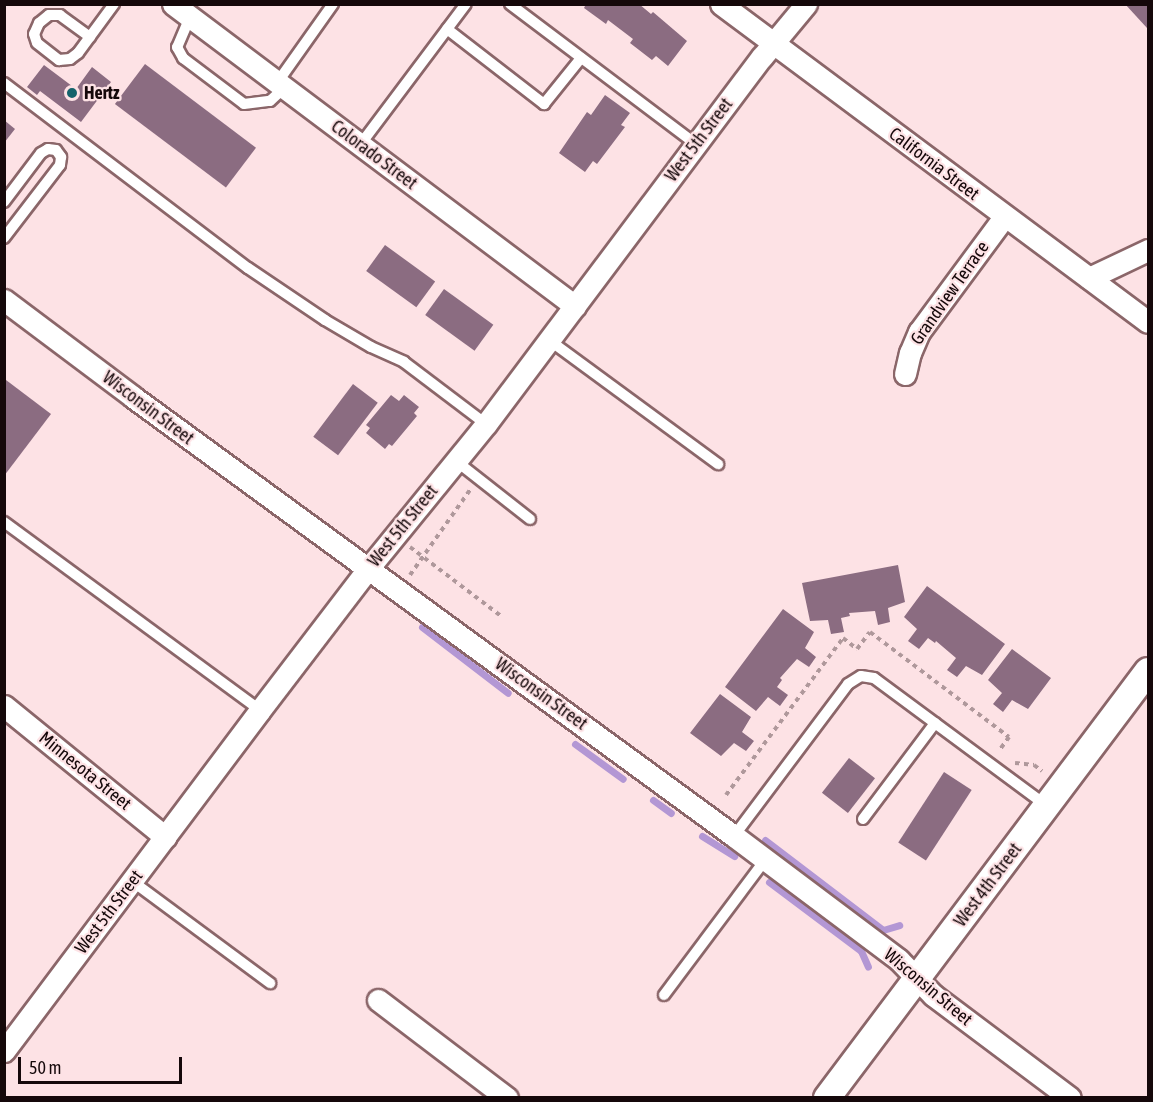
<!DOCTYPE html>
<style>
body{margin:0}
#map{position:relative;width:1153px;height:1102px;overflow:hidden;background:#fde2e5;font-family:"Asap Condensed",sans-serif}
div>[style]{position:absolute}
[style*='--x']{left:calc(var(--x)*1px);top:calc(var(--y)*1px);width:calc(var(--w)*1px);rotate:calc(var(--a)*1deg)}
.stream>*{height:7px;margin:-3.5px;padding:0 3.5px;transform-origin:3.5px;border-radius:3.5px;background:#b397d4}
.building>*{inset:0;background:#8b6c81;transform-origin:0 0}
.path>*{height:4px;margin-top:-2px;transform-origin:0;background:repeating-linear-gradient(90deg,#af989b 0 4.5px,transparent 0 9px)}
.roads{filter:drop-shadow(2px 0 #8b6669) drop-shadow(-2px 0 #8b6669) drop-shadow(0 2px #8b6669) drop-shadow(0 -2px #8b6669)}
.service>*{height:10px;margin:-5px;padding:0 5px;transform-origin:5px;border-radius:5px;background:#fff}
.minor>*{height:21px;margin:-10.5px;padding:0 10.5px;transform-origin:10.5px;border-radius:10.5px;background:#fff}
.tertiary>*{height:26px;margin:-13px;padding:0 13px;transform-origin:13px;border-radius:13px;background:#fff}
.dots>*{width:16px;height:16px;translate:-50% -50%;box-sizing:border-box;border:3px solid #fde2e5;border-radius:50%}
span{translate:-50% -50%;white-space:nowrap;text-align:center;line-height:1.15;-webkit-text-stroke:4.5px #fde2e5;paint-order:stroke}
.poi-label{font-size:18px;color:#15080a;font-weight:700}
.left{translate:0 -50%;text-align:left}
.street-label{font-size:18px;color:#15080a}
.frame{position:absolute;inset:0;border:6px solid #15080a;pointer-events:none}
.scale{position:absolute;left:18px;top:1057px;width:164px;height:27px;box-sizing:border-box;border:3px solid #15080a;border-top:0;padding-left:8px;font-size:18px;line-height:21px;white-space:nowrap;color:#15080a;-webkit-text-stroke:4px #fde2e5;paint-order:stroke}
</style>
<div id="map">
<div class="stream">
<div style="--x:422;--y:627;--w:108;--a:37.5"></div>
<div style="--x:575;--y:744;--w:59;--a:36.1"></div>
<div style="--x:653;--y:800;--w:22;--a:36"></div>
<div style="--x:702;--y:836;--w:38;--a:32"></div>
<div style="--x:765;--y:840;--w:148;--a:37.3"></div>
<div style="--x:883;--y:930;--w:17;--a:-17"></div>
<div style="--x:769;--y:882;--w:115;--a:36.9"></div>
<div style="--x:861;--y:951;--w:17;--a:66"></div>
</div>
<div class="building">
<div style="clip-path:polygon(586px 4px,639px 4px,651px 14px,653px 12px,687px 41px,668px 66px,656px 56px,652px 60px,630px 43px,633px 39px,608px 20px,606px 24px,584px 8px)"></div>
<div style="clip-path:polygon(1125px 4px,1148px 4px,1148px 26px,1147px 28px)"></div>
<div style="left:145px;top:64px;width:139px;height:50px;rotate:37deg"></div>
<div style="clip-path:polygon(44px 65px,76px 89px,92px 67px,111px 82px,81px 122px,40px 91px,37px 95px,27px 87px)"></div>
<div style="clip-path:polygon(605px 95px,630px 113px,621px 125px,625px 127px,597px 164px,593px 161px,585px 172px,559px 153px,587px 112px,591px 115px)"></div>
<div style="clip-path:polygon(4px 120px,15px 129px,4px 143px)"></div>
<div style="left:385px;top:245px;width:62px;height:32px;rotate:36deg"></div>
<div style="left:444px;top:289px;width:61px;height:32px;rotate:36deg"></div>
<div style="clip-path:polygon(6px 380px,51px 414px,4px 476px,4px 382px)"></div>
<div style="left:353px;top:384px;width:31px;height:66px;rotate:37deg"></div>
<div style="clip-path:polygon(391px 395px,399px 401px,404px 395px,419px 407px,414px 413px,417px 416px,392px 446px,389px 444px,385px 449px,366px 433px,370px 428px,366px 425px)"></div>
<div style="clip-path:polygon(898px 565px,905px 602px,888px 608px,890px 622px,878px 625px,875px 611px,849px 613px,850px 616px,841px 618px,844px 632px,831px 634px,828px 620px,810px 621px,802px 583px)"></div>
<div style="clip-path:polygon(927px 586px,1005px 644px,982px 675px,966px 666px,957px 677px,947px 670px,956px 658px,936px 641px,935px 643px,928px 638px,919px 649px,908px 641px,917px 629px,904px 617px)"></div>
<div style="clip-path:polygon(783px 609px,814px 632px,805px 648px,816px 657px,809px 667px,797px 659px,780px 678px,782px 680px,777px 687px,788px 695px,780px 706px,768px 697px,756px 711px,725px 687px)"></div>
<div style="clip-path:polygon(1012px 649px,1051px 678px,1028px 709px,1012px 700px,1003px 712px,993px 704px,1002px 693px,988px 680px)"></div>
<div style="clip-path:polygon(720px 694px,751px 717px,742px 732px,754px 741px,746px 751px,734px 743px,721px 756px,690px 733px)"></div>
<div style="left:849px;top:758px;width:33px;height:44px;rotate:38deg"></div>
<div style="left:944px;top:772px;width:33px;height:84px;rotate:33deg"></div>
</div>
<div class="path">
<div style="--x:410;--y:547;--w:114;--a:37.2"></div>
<div style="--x:410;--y:575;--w:104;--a:-54.8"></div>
<div style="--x:1015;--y:763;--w:19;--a:6"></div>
<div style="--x:1034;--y:765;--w:10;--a:37"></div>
<div style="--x:726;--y:795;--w:196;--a:-53.3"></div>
<div style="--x:843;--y:638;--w:18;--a:38"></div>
<div style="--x:857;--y:649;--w:21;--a:-53"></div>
<div style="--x:870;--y:632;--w:174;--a:37.1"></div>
<div style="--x:1009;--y:737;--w:17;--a:126"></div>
</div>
<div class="roads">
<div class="service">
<div style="--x:510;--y:4;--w:233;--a:37"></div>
<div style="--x:190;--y:17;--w:33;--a:113"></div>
<div style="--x:177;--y:47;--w:13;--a:61"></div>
<div style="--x:183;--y:58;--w:76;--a:37"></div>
<div style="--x:244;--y:104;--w:26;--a:-7"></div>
<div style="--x:270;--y:101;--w:19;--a:-43"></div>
<div style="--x:447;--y:29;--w:123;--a:37.7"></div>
<div style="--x:544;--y:104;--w:59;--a:-51.2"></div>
<div style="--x:90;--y:37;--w:37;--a:-144"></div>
<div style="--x:60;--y:15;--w:11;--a:180"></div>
<div style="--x:49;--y:15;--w:13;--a:141"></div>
<div style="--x:39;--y:23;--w:12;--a:114"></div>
<div style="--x:34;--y:34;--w:9;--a:72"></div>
<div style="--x:37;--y:43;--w:28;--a:38"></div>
<div style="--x:59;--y:60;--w:11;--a:-5"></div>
<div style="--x:70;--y:59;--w:10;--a:-37"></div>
<div style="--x:78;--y:53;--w:61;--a:-53.7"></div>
<div style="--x:4;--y:83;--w:306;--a:37.2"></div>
<div style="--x:248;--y:268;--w:93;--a:34"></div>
<div style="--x:325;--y:320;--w:53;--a:30.4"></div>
<div style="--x:371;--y:347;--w:36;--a:24"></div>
<div style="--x:404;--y:362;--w:103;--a:37.1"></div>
<div style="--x:277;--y:83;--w:97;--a:-54.7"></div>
<div style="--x:360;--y:145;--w:176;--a:-53.1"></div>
<div style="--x:4;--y:202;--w:61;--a:-52.9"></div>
<div style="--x:41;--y:153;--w:8;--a:-30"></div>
<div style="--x:48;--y:149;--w:8;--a:7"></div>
<div style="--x:56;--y:150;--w:9;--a:54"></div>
<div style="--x:61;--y:157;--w:8;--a:97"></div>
<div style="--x:60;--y:165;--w:92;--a:127.5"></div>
<div style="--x:549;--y:340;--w:210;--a:36.3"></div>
<div style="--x:456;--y:461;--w:94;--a:38.1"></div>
<div style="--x:4;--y:522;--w:318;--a:36.3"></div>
<div style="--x:863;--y:819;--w:120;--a:-53.1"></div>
<div style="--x:734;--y:836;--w:190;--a:-53.1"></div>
<div style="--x:848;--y:684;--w:15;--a:-32"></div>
<div style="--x:861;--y:676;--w:13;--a:9"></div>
<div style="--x:874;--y:678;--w:215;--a:36.5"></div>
<div style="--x:132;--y:881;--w:172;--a:36.5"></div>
<div style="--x:664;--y:995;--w:169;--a:-53.2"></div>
</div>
<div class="minor">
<div style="--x:173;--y:4;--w:503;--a:36.92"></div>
<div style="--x:721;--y:4;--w:532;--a:36.68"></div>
<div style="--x:1089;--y:278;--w:65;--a:-25.4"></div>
<div style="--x:4;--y:300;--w:161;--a:36.9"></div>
<div style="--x:133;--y:397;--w:744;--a:36.15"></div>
<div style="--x:734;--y:836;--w:206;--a:36.9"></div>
<div style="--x:899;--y:960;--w:49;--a:45.8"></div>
<div style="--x:933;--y:995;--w:171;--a:36.9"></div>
<div style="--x:905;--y:374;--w:22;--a:-77"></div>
<div style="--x:910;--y:353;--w:23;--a:-67"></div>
<div style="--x:919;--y:332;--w:143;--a:-53.5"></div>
<div style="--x:4;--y:706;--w:208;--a:39.1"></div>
<div style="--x:378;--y:1000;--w:162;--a:37.2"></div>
<div style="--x:4;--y:1051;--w:426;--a:-53.1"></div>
<div style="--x:260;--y:710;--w:176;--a:-52.6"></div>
<div style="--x:367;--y:570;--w:188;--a:-50.8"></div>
<div style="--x:486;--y:424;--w:459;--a:-53.1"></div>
<div style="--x:762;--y:57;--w:69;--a:-50.3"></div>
</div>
<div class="tertiary">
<div style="--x:827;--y:1098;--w:534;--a:-53.07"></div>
</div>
</div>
<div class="dots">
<div style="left:72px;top:93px;background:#14636b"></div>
</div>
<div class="poi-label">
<span class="left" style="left:84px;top:93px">Hertz</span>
</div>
<div class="street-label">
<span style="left:699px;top:140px;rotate:-53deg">West 5th Street</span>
<span style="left:374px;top:155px;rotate:37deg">Colorado Street</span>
<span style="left:934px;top:164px;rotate:37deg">California Street</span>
<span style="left:950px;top:293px;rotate:-55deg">Grandview Terrace</span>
<span style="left:148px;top:408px;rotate:37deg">Wisconsin Street</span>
<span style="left:403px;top:526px;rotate:-51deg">West 5th Street</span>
<span style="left:541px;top:694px;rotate:36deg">Wisconsin Street</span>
<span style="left:85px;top:771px;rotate:39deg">Minnesota Street</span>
<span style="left:988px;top:885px;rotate:-53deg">West 4th Street</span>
<span style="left:109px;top:912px;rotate:-53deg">West 5th Street</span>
<span style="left:928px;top:987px;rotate:40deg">Wisconsin Street</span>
</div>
<div class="frame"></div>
<div class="scale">50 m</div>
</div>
